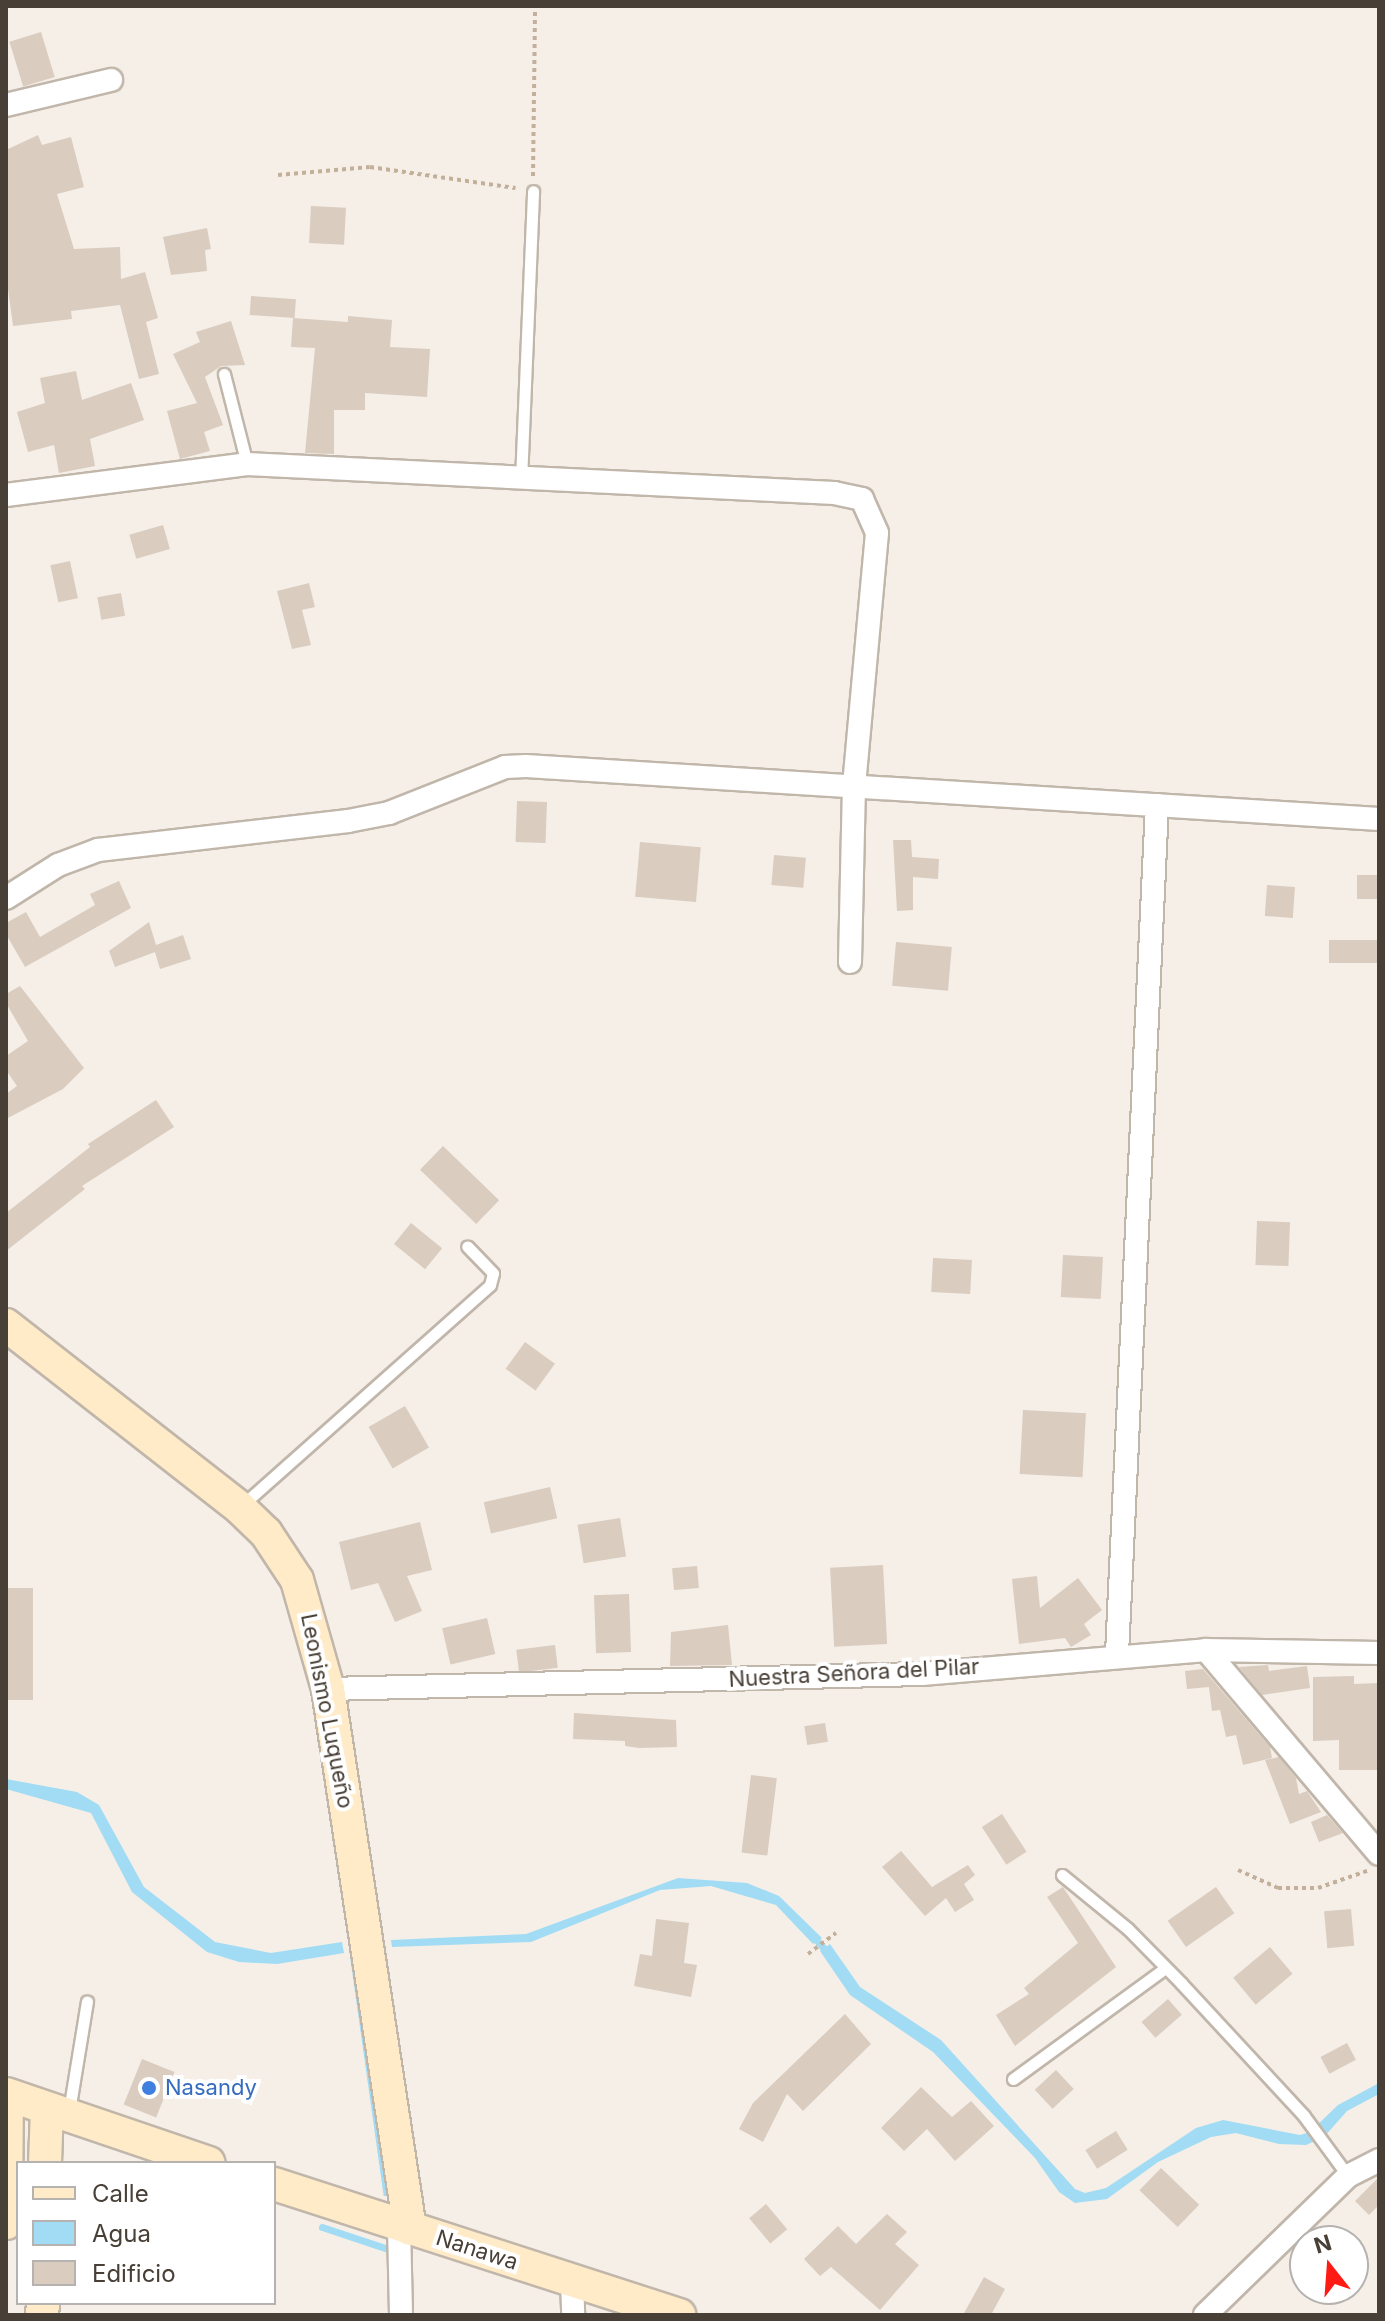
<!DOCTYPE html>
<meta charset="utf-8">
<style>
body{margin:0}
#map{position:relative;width:1385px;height:2321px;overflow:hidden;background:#f5efe8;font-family:Inter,sans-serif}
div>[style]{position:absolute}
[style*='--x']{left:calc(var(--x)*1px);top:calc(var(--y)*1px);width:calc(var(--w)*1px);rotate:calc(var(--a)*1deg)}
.water>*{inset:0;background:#a1dcf4;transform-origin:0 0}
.stream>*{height:7px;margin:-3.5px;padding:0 3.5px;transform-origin:3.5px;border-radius:3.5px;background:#a1dcf4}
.building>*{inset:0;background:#daccbf;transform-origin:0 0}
.path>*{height:4px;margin-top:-2px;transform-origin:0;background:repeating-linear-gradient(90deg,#c3b09a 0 4px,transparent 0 8px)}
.roads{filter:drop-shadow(2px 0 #c1b6aa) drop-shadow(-2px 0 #c1b6aa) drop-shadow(0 2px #c1b6aa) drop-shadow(0 -2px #c1b6aa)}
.lane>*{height:11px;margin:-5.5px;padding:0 5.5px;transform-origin:5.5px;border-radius:5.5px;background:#fff}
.street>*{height:22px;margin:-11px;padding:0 11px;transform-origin:11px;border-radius:11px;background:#fff}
.secondary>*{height:32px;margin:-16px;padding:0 16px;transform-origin:16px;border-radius:16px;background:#ffebc7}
.dots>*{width:22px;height:22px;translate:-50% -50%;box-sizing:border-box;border:4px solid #fff;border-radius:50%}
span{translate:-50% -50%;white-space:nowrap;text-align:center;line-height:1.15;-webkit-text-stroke:8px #fff;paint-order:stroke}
.street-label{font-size:22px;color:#483f36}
.shop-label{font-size:22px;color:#366cbe}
.left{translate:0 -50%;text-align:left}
.frame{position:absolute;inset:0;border:8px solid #483f36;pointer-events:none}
.legend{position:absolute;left:16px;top:2161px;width:260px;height:144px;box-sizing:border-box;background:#fff;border:2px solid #b6b2af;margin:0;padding:10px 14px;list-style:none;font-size:24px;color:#483f36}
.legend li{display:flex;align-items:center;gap:16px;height:40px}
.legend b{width:40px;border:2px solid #b6b2af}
.north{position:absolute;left:1289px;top:2225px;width:80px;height:80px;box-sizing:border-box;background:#fff;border:2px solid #b6b2af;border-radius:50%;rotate:343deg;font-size:22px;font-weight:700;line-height:32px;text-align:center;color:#483f36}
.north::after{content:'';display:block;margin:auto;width:28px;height:36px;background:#ff1a14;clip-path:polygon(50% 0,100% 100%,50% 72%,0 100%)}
</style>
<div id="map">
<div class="water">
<div style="clip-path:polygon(6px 1779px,77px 1792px,99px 1805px,144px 1887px,215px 1942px,271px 1953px,342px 1942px,344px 1953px,277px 1964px,239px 1962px,207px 1952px,132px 1892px,91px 1813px,6px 1789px)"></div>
<div style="clip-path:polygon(678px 1878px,747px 1883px,779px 1896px,822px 1938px,813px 1944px,776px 1905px,711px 1886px,660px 1890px,531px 1942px,392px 1947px,391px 1940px,526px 1934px)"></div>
<div style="clip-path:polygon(830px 1944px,860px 1987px,941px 2040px,1075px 2189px,1085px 2193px,1106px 2188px,1196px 2128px,1223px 2120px,1300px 2135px,1310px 2132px,1338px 2105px,1379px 2083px,1379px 2094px,1347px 2111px,1324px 2137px,1306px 2145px,1279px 2144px,1236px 2133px,1211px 2137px,1158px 2162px,1107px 2199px,1075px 2203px,1059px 2192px,1035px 2158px,933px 2052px,850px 1995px,820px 1951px)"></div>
<div style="left:353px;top:1956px;width:242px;height:3px;rotate:82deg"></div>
</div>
<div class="stream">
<div style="--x:811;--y:1934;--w:27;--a:48"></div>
<div style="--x:322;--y:2227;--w:70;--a:18.4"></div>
</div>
<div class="building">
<div style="left:41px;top:32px;width:47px;height:33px;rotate:73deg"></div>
<div style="clip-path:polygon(38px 135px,42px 145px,71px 137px,84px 187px,57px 194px,74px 249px,120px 247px,121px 279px,145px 272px,158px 318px,146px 322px,159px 374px,139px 379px,120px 305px,71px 311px,72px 319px,13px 326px,6px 274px,6px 150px)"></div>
<div style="left:311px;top:206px;width:35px;height:37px;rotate:3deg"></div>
<div style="clip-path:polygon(207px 228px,211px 249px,205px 250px,207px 271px,171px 275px,163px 237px)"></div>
<div style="left:251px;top:296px;width:45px;height:19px;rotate:4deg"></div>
<div style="clip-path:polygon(348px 316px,392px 320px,390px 347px,430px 349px,427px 397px,365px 393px,365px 410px,334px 410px,334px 454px,305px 453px,315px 348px,291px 347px,293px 318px,348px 322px)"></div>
<div style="clip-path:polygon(231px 321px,245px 365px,221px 366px,205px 377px,223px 425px,204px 432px,210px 451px,180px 459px,167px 411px,197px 403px,173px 354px,200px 342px,196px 332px)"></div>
<div style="clip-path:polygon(76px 371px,82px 400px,131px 383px,144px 420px,90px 439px,95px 466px,59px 473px,54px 445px,28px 452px,17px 412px,45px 403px,40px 378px)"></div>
<div style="left:163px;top:525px;width:25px;height:35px;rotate:74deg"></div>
<div style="left:70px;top:561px;width:38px;height:20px;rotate:78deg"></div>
<div style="clip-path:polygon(309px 583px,315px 607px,302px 610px,311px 645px,292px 649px,277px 591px)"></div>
<div style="left:121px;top:593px;width:23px;height:24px;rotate:80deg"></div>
<div style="left:517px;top:801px;width:30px;height:41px;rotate:2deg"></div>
<div style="clip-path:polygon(893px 840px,911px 840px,912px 857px,939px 859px,938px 879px,913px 877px,913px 910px,897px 911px)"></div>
<div style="left:640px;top:842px;width:61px;height:55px;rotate:5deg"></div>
<div style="left:774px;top:855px;width:32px;height:30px;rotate:5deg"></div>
<div style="left:1357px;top:875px;width:22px;height:24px"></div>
<div style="clip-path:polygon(119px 881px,131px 908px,25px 967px,6px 934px,6px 923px,26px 912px,40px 937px,95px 905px,90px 894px)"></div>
<div style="left:1267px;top:885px;width:28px;height:31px;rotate:4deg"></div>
<div style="clip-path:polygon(149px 922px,156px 945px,183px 935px,191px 959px,160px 969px,155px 952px,115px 967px,109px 951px)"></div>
<div style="left:1329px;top:940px;width:50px;height:23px"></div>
<div style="left:896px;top:942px;width:56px;height:44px;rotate:5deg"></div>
<div style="clip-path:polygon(20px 986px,84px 1068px,63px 1089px,6px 1119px,6px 1094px,17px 1086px,6px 1070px,6px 1056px,28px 1041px,6px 1003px,6px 994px)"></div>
<div style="clip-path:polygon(156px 1100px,174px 1127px,82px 1186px,85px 1189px,6px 1251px,6px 1213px,90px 1147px,88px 1144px)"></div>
<div style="left:443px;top:1146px;width:78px;height:33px;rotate:44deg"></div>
<div style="left:1257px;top:1221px;width:33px;height:44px;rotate:2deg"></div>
<div style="left:411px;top:1223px;width:40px;height:27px;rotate:39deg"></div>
<div style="left:1063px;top:1255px;width:40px;height:42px;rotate:3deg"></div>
<div style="left:933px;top:1258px;width:39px;height:34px;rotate:3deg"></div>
<div style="left:525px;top:1342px;width:37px;height:33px;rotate:36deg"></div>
<div style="left:405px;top:1406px;width:48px;height:42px;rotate:60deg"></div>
<div style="left:1023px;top:1410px;width:63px;height:64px;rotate:3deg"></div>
<div style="left:550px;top:1487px;width:32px;height:68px;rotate:77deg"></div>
<div style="left:620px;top:1518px;width:39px;height:43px;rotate:81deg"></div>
<div style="clip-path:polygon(420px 1522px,432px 1570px,407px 1576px,422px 1611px,395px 1622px,378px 1583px,351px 1590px,339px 1542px)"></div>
<div style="left:883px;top:1565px;width:79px;height:53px;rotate:87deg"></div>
<div style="left:697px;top:1566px;width:22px;height:25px;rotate:85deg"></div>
<div style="clip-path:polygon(1037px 1576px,1040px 1608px,1078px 1578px,1102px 1610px,1084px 1624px,1091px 1635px,1071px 1647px,1065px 1638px,1019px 1644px,1012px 1579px)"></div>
<div style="left:6px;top:1588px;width:27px;height:112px"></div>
<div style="left:629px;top:1594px;width:58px;height:35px;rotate:88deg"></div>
<div style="left:487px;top:1618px;width:37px;height:46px;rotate:77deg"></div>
<div style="clip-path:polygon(728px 1625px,732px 1665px,670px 1666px,671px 1632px)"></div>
<div style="left:555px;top:1645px;width:23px;height:39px;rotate:83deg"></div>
<div style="clip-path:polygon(1268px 1665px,1269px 1671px,1307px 1666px,1310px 1688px,1262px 1695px,1239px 1667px)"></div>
<div style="clip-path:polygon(1203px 1669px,1270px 1747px,1272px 1758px,1243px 1765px,1236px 1735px,1226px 1737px,1220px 1710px,1212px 1711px,1209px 1687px,1187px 1689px,1185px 1671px)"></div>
<div style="clip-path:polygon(1354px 1676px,1354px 1684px,1379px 1683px,1379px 1770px,1339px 1770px,1339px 1740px,1313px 1741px,1313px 1677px)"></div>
<div style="clip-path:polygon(574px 1713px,676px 1720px,677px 1747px,639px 1748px,625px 1746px,625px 1741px,573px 1739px)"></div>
<div style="left:825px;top:1723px;width:19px;height:21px;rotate:81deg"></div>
<div style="clip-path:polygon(1279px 1757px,1296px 1778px,1299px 1794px,1307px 1791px,1321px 1812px,1290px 1824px,1265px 1760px)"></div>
<div style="left:751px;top:1775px;width:26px;height:78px;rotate:7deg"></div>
<div style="left:1002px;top:1814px;width:45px;height:24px;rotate:57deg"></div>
<div style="clip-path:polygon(1327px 1815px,1343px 1833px,1319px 1842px,1311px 1822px)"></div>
<div style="clip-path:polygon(901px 1851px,932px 1887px,968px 1865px,975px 1875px,964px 1884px,974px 1900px,955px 1912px,946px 1898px,925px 1916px,882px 1867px)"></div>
<div style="clip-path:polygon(1063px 1887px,1116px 1967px,1015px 2046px,996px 2015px,1029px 1994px,1024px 1988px,1078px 1943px,1047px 1897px)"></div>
<div style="left:1216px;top:1887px;width:32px;height:59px;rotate:55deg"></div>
<div style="left:1351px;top:1909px;width:37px;height:27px;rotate:85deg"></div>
<div style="clip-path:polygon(656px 1919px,689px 1923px,684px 1963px,697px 1965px,691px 1997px,634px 1986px,640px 1954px,652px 1956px)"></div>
<div style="left:1270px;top:1947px;width:35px;height:48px;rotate:50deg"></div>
<div style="left:1168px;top:1999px;width:21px;height:35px;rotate:49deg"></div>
<div style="clip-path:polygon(845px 2014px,871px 2044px,803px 2111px,787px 2094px,763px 2142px,739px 2129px,753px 2103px)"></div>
<div style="left:1347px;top:2043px;width:19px;height:30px;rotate:62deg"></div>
<div style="left:142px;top:2059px;width:35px;height:49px;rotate:22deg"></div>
<div style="left:1056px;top:2070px;width:26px;height:29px;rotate:47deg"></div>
<div style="clip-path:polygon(921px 2087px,952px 2117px,971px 2101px,994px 2126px,955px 2161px,927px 2129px,904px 2151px,881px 2128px)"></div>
<div style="left:1116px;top:2131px;width:22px;height:36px;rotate:58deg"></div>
<div style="left:1161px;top:2168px;width:53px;height:31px;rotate:44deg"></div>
<div style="clip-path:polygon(1379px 2177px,1379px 2205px,1369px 2215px,1355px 2201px)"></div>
<div style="left:766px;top:2204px;width:33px;height:22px;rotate:50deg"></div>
<div style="clip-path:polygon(887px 2214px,907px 2232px,895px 2244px,919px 2265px,880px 2310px,831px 2267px,820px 2276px,804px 2259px,838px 2226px,856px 2244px)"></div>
<div style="clip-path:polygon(984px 2277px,1005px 2289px,991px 2315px,963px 2315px)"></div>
</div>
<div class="path">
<div style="--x:278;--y:175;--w:92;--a:-5"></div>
<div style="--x:370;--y:167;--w:147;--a:8.2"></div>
<div style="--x:533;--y:176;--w:170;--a:-89.3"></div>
<div style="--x:1238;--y:1870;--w:44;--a:24.2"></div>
<div style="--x:1278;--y:1888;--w:40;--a:0"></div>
<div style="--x:1318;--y:1888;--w:52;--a:-19.1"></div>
<div style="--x:808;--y:1954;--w:35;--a:-37"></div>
</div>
<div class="roads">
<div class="lane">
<div style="--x:224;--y:374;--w:93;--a:75.7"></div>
<div style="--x:521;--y:480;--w:289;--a:-87.6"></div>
<div style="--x:240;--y:1507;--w:334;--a:-41.6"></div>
<div style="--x:490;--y:1285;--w:12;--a:-76"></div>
<div style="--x:493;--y:1273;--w:37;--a:-134"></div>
<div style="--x:1062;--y:1875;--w:85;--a:39.3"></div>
<div style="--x:1128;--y:1929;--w:76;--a:45.5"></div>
<div style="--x:1181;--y:1983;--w:181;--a:47.2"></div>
<div style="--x:1304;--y:2116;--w:74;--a:53.7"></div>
<div style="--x:1013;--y:2079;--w:187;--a:-36.1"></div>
<div style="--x:69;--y:2111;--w:111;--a:-80.7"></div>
</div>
<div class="street">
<div style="--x:6;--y:105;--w:108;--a:-13.4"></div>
<div style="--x:6;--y:495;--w:243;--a:-7.3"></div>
<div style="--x:247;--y:464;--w:588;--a:2.83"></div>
<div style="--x:834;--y:493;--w:29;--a:12"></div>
<div style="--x:862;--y:499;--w:37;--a:66"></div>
<div style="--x:877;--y:533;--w:253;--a:95.2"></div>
<div style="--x:854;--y:785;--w:177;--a:91.3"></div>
<div style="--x:6;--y:898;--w:62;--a:-32.4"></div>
<div style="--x:58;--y:865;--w:43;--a:-20.6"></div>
<div style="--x:98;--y:850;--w:252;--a:-6.6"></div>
<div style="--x:348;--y:821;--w:42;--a:-11"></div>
<div style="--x:389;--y:813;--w:125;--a:-21.6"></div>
<div style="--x:505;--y:767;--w:21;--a:-3"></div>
<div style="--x:526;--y:766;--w:855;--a:3.56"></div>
<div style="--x:1206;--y:1650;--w:267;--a:49.7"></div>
<div style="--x:1117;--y:1654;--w:850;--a:-87.3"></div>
<div style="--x:328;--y:1689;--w:594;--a:-1.45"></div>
<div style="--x:922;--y:1674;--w:285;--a:-4.8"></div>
<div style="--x:1206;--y:1650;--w:173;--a:1"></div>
<div style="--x:399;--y:2226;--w:89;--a:88.7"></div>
<div style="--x:572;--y:2280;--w:35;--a:88"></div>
<div style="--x:1205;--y:2315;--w:199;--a:-44.2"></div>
<div style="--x:1348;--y:2176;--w:35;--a:-27"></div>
</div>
<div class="secondary">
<div style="--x:6;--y:1325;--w:297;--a:38"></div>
<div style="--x:240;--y:1508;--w:36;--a:44"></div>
<div style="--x:266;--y:1533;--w:56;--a:56.6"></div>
<div style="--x:297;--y:1580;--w:113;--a:74.1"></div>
<div style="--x:328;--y:1689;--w:546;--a:81.37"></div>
<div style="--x:6;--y:2094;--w:214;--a:18.8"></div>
<div style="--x:45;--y:2163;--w:54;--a:-87.9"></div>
<div style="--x:274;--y:2184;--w:426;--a:17.9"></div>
<div style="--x:6;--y:2223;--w:128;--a:-89.6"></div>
<div style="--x:42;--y:2315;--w:12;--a:-85"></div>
</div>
</div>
<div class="dots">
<div style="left:149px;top:2088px;background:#3f7fe0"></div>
</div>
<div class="street-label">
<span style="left:854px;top:1673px;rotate:-3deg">Nuestra Señora del Pilar</span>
<span style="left:327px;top:1711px;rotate:79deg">Leonismo Luqueño</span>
<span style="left:477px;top:2250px;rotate:18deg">Nanawa</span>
</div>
<div class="shop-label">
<span class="left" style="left:165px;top:2088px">Nasandy</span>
</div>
<div class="frame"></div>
<ul class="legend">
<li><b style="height:10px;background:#ffebc7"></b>Calle</li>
<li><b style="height:22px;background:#a1dcf4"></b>Agua</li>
<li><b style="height:22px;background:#daccbf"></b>Edificio</li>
</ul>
<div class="north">N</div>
</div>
